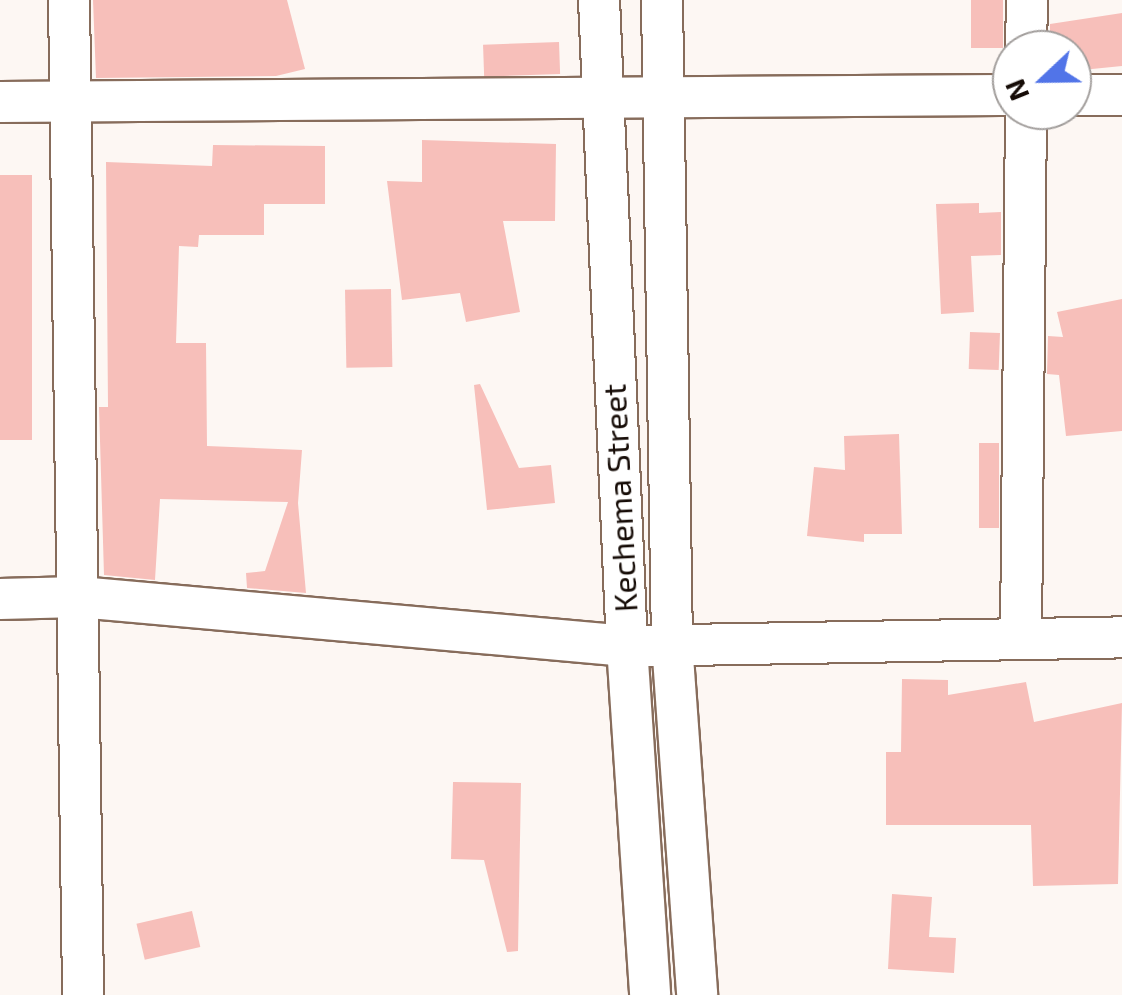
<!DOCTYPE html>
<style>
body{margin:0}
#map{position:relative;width:1122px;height:995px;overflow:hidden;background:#fdf7f3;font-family:"Exo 2",sans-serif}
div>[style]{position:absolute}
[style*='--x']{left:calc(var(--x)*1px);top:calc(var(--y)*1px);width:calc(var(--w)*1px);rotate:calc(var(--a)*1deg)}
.building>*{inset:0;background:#f7bfba;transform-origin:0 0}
.roads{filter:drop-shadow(2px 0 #876c5b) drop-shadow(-2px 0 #876c5b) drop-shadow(0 2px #876c5b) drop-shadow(0 -2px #876c5b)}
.minor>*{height:40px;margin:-20px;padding:0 20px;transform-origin:20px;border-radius:20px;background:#fff}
span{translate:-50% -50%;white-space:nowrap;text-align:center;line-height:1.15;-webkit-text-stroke:10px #fff;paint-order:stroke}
.street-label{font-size:32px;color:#160c07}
.north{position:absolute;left:992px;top:30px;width:100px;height:100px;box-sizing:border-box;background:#fff;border:2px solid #a29e9c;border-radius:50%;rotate:248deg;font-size:28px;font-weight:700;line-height:40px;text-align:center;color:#160c07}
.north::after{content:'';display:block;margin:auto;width:35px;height:45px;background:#5174e8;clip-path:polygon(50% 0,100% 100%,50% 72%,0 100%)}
</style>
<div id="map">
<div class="building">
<div style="clip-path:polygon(93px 0,287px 0,305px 69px,276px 76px,96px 78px)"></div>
<div style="left:971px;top:0;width:32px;height:48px"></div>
<div style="clip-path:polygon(1122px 13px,1122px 66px,1072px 71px,1072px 50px,1050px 50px,1050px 24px)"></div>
<div style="left:559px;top:42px;width:32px;height:76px;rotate:88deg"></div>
<div style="clip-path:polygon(422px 140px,556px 144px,555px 221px,503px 221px,520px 312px,466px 322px,460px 293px,402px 300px,387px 181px,422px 182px)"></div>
<div style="clip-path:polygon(213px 145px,325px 146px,325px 204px,264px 204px,264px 235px,199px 235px,198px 247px,179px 246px,176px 343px,206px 343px,207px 446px,302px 450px,298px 503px,306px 593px,247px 588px,246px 573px,265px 571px,288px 502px,160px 499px,155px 580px,104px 575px,99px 407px,108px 407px,106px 162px,212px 166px)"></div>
<div style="left:32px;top:175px;width:265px;height:32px;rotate:90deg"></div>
<div style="clip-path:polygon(979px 203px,979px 213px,1001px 212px,1001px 255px,971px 256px,974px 312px,941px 314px,936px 204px)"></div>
<div style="left:391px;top:289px;width:78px;height:46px;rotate:89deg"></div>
<div style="clip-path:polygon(1122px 299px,1122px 431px,1066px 436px,1059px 375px,1047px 374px,1048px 336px,1063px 337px,1057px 312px)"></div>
<div style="left:970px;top:332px;width:30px;height:37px;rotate:2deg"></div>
<div style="clip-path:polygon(480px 384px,519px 468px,551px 465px,555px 503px,487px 510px,474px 385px)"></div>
<div style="clip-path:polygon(899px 434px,902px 534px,864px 534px,864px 542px,807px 536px,814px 467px,845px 470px,844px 436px)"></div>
<div style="left:979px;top:443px;width:20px;height:85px"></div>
<div style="clip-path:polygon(902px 679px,948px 680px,948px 695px,1026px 682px,1034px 722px,1122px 703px,1118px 884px,1033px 886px,1031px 825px,886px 825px,886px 752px,901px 752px)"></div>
<div style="clip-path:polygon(453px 782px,521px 783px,518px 951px,507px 952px,484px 860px,451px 859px)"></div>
<div style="clip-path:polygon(892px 894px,932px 897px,929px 937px,956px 938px,954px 973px,888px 969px)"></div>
<div style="left:192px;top:911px;width:37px;height:57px;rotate:77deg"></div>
</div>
<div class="roads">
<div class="minor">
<div style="--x:69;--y:0;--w:995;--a:89.19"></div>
<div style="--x:599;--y:0;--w:647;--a:87.52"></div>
<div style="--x:627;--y:646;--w:350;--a:86.2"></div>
<div style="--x:662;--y:0;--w:643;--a:89.11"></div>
<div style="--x:672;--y:643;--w:353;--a:85.9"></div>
<div style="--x:1026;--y:50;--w:50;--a:-88.9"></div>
<div style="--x:1072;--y:95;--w:50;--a:0"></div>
<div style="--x:0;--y:102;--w:1012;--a:-0.4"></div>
<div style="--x:0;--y:599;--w:79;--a:-1.5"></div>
<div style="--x:79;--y:597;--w:550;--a:5.11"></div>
<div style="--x:627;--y:646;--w:495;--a:-1"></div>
<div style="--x:1021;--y:638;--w:528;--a:-89.46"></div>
</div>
</div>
<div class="street-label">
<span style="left:619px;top:498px;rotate:-93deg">Kechema Street</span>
</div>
<div class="north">N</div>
</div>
